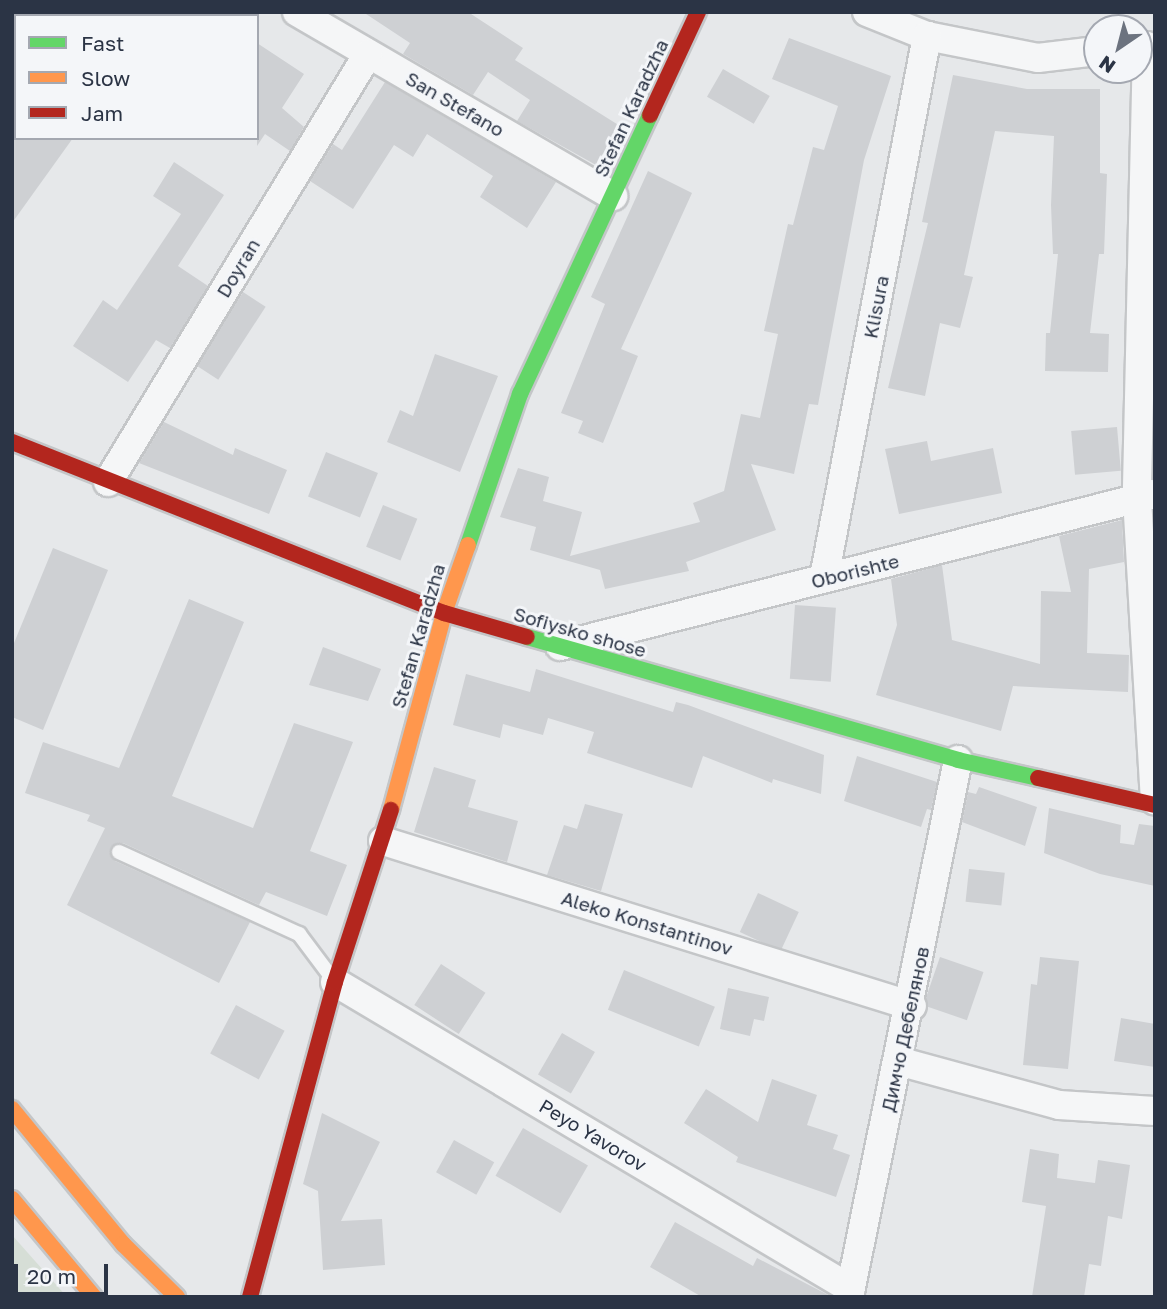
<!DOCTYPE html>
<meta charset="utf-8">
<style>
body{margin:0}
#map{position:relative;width:1167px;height:1309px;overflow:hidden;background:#e6e8ea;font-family:"Golos Text",sans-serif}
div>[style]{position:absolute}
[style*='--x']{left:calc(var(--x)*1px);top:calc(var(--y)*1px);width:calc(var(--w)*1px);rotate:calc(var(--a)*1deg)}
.green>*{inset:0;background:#d6ded6}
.building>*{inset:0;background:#ced0d3;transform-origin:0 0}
.roads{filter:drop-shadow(2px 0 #c4c6c8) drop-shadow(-2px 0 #c4c6c8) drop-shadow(0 2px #c4c6c8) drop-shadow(0 -2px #c4c6c8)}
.lane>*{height:14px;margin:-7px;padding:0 7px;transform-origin:7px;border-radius:7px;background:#f5f6f7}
.street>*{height:28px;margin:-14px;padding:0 14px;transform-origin:14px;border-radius:14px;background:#f5f6f7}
.fast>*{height:16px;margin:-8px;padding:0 8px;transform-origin:8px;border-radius:8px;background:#63d668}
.slow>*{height:16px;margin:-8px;padding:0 8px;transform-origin:8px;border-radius:8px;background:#ff974d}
.jam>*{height:16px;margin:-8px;padding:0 8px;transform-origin:8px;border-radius:8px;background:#b3261e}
span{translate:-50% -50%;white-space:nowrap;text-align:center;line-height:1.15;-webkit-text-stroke:6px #f4f6f9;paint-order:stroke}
.street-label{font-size:19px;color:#2b3445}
.frame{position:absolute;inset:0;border:14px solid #2b3445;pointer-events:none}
.legend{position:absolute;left:14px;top:14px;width:245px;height:126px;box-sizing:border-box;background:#f4f6f9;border:2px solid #a4a8b1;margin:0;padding:9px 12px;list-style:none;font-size:21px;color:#2b3445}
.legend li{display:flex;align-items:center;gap:14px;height:35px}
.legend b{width:35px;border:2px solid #a4a8b1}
.north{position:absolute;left:1083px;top:14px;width:70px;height:70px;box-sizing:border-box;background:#f4f6f9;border:2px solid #a4a8b1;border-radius:50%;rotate:215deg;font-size:19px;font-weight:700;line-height:28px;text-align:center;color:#2b3445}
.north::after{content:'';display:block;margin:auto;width:24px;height:32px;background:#6c737f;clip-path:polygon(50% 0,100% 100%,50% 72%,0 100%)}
.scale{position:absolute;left:14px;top:1264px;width:94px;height:32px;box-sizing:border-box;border:4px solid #2b3445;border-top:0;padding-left:9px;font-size:21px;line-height:24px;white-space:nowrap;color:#2b3445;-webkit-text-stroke:5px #f4f6f9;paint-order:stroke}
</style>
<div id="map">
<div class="green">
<div style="clip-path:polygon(12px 1235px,67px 1297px,12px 1297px)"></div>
</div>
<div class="building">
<div style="clip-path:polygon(363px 12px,468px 12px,523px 48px,515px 60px,620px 126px,596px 165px,517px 121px,530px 100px,488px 72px,473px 95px,403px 54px,410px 43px)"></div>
<div style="clip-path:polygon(789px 38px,891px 76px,864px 160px,818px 405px,809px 404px,794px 474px,751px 464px,776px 530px,686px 562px,689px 571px,605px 589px,600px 570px,530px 550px,536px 527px,500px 517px,518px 468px,549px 477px,543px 501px,582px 512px,570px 556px,700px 522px,693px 503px,724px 491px,741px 414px,760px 418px,778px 334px,764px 331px,788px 224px,793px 225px,813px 147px,824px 150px,838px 106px,772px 79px)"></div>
<div style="clip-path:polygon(257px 43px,304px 74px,282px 108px,304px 127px,290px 151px,265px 134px,257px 146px)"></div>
<div style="left:723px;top:69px;width:54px;height:32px;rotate:30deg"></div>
<div style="clip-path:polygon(953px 75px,1027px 89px,1100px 89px,1100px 173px,1107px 174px,1104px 254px,1099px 254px,1090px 333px,1109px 334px,1108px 372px,1045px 371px,1046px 333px,1050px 333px,1058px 254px,1053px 254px,1051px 205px,1054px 136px,995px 131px,964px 275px,973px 277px,960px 328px,940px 323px,925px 396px,888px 388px,928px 223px,922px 222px)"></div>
<div style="clip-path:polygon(385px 82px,556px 182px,527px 228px,480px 197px,493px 176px,427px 134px,413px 157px,394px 145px,353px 209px,310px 181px,333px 144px,342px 150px)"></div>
<div style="clip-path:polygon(12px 138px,73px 138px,12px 223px)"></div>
<div style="clip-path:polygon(174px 162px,224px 195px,178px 266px,208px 286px,170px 348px,156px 340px,128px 382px,73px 346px,103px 300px,117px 310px,181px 214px,153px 196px)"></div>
<div style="clip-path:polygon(648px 171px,692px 193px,621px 349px,638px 356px,603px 443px,578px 433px,583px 421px,561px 413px,605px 304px,591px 297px)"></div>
<div style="left:243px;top:292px;width:27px;height:87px;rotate:33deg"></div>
<div style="clip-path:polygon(435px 354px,498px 376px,460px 472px,387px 442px,400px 410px,413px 416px)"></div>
<div style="clip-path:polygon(164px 422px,233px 455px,235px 448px,287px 470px,269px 514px,139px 463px)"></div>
<div style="left:1117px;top:427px;width:44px;height:46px;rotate:85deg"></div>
<div style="clip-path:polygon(927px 441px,931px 461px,993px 448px,1002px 493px,899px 514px,885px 449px)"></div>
<div style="left:326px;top:452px;width:56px;height:48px;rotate:22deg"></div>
<div style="left:383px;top:505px;width:37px;height:45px;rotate:22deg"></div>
<div style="clip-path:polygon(1122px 520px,1124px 562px,1089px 569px,1087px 653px,1129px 655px,1128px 692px,1013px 686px,1001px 731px,876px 695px,897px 625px,891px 579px,942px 565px,952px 640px,1040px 664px,1041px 591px,1071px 592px,1059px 536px)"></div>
<div style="clip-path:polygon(53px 548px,108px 570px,43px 730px,12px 717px,12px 648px)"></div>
<div style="clip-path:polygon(189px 599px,244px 622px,172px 796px,253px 828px,294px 723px,353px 742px,310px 851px,347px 865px,327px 916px,266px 892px,259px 905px,123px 843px,111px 847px,115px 861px,250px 922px,219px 983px,67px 905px,105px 828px,87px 821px,90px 815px,25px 793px,43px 742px,119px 768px)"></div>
<div style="left:795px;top:605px;width:41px;height:74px;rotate:4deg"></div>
<div style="clip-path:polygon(323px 647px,381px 669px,368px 701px,309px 685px)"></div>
<div style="clip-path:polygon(536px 669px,673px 712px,676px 702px,688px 705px,824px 755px,821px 794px,773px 779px,772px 783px,703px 756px,692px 788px,587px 753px,594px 732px,548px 718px,543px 735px,503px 724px,500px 738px,453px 725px,466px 674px,530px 692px)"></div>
<div style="clip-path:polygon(857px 756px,937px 782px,931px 810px,927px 809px,921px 827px,844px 801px)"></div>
<div style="clip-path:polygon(434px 767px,476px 780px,468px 807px,518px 821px,507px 862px,414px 832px)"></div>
<div style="clip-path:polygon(979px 787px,1037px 807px,1025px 846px,962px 822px,968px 792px,976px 794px)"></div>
<div style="clip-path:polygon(585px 804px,623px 814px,601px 891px,547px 875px,564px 825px,577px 829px)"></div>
<div style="clip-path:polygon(1049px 808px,1121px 825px,1120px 843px,1134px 845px,1139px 824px,1155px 826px,1155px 886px,1100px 874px,1044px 853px)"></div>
<div style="left:969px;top:869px;width:36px;height:33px;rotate:6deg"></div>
<div style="left:758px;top:893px;width:45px;height:43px;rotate:25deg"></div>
<div style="left:940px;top:957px;width:46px;height:51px;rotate:19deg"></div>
<div style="clip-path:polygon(1040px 957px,1079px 961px,1068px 1069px,1023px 1065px,1031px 984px,1037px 985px)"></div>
<div style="left:441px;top:964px;width:53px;height:49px;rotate:33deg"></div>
<div style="left:624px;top:970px;width:98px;height:43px;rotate:22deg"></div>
<div style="clip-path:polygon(728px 988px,769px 997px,764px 1021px,754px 1019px,750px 1036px,720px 1029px)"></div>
<div style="left:236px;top:1005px;width:55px;height:55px;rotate:28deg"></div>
<div style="clip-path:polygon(1121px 1018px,1155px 1024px,1155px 1067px,1114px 1061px)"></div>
<div style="left:562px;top:1033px;width:38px;height:48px;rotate:30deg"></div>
<div style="clip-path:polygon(772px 1079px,817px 1095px,807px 1125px,838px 1135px,833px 1149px,850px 1155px,836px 1197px,736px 1162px,738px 1157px,684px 1123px,706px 1089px,758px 1122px)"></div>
<div style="clip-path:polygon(322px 1113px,380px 1142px,341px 1221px,382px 1219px,385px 1265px,323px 1270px,318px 1191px,303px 1184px)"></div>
<div style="left:523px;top:1128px;width:75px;height:55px;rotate:30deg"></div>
<div style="left:454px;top:1140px;width:46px;height:37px;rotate:29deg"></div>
<div style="clip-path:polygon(1030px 1149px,1059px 1154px,1057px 1178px,1095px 1183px,1098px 1160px,1130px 1165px,1122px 1219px,1108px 1216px,1101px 1266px,1089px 1264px,1084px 1297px,1032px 1297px,1046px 1206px,1022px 1202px)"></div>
<div style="clip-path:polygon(675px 1222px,753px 1266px,757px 1258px,832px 1297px,702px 1297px,650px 1267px)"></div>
</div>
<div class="roads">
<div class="lane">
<div style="--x:119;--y:852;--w:198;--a:24.5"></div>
<div style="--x:299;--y:934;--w:55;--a:53.1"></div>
</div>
<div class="street">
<div style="--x:297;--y:12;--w:366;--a:30.2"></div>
<div style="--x:867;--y:12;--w:65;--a:21.8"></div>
<div style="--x:927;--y:36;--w:113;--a:11.2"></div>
<div style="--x:1038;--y:58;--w:59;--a:-6.8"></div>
<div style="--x:61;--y:16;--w:5;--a:-53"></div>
<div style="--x:1147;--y:46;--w:452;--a:91.3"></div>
<div style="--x:1137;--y:498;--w:303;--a:86.6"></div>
<div style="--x:12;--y:72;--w:6;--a:-45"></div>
<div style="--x:108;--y:482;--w:501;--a:-58.72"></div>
<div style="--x:824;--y:578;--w:552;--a:-79.24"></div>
<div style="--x:560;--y:646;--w:614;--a:-14.33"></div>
<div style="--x:383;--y:841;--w:554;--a:17.32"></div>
<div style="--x:335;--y:982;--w:600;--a:30.75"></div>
<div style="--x:898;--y:1061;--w:167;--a:15.3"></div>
<div style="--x:1059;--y:1105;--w:96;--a:3.6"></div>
<div style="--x:849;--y:1297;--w:548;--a:-78.53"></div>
</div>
<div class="fast">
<div style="--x:468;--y:545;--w:160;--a:-71"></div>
<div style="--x:520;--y:394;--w:308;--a:-65"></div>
<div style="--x:527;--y:637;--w:448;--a:15.9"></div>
<div style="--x:958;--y:760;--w:82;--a:12.7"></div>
</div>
<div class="slow">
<div style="--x:391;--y:810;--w:204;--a:-74.9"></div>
<div style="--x:444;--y:613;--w:72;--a:-70.6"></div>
<div style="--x:12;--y:1109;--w:175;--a:50.6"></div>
<div style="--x:123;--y:1244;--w:76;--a:44.5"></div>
<div style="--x:12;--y:1199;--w:128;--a:50.1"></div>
</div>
<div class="jam">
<div style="--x:650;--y:115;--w:114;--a:-65"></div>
<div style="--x:12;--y:442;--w:465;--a:21.6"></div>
<div style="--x:444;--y:613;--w:86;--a:16.1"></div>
<div style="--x:1038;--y:778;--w:120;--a:13"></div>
<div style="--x:250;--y:1297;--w:326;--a:-74.9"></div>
<div style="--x:335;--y:982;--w:181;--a:-72"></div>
</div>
</div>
<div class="street-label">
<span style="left:455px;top:104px;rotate:30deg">San Stefano</span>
<span style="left:631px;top:108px;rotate:-65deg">Stefan Karadzha</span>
<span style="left:238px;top:268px;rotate:-59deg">Doyran</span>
<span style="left:876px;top:307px;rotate:-79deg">Klisura</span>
<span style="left:855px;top:571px;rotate:-14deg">Oborishte</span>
<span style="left:580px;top:632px;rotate:16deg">Sofiysko shose</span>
<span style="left:418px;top:636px;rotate:-74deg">Stefan Karadzha</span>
<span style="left:647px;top:923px;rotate:17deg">Aleko Konstantinov</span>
<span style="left:905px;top:1029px;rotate:-78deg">Димчо Дебелянов</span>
<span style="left:593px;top:1135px;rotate:31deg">Peyo Yavorov</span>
</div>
<div class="frame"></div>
<ul class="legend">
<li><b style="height:9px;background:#63d668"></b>Fast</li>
<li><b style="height:9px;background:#ff974d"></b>Slow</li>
<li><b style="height:9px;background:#b3261e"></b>Jam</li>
</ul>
<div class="north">N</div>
<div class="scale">20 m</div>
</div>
